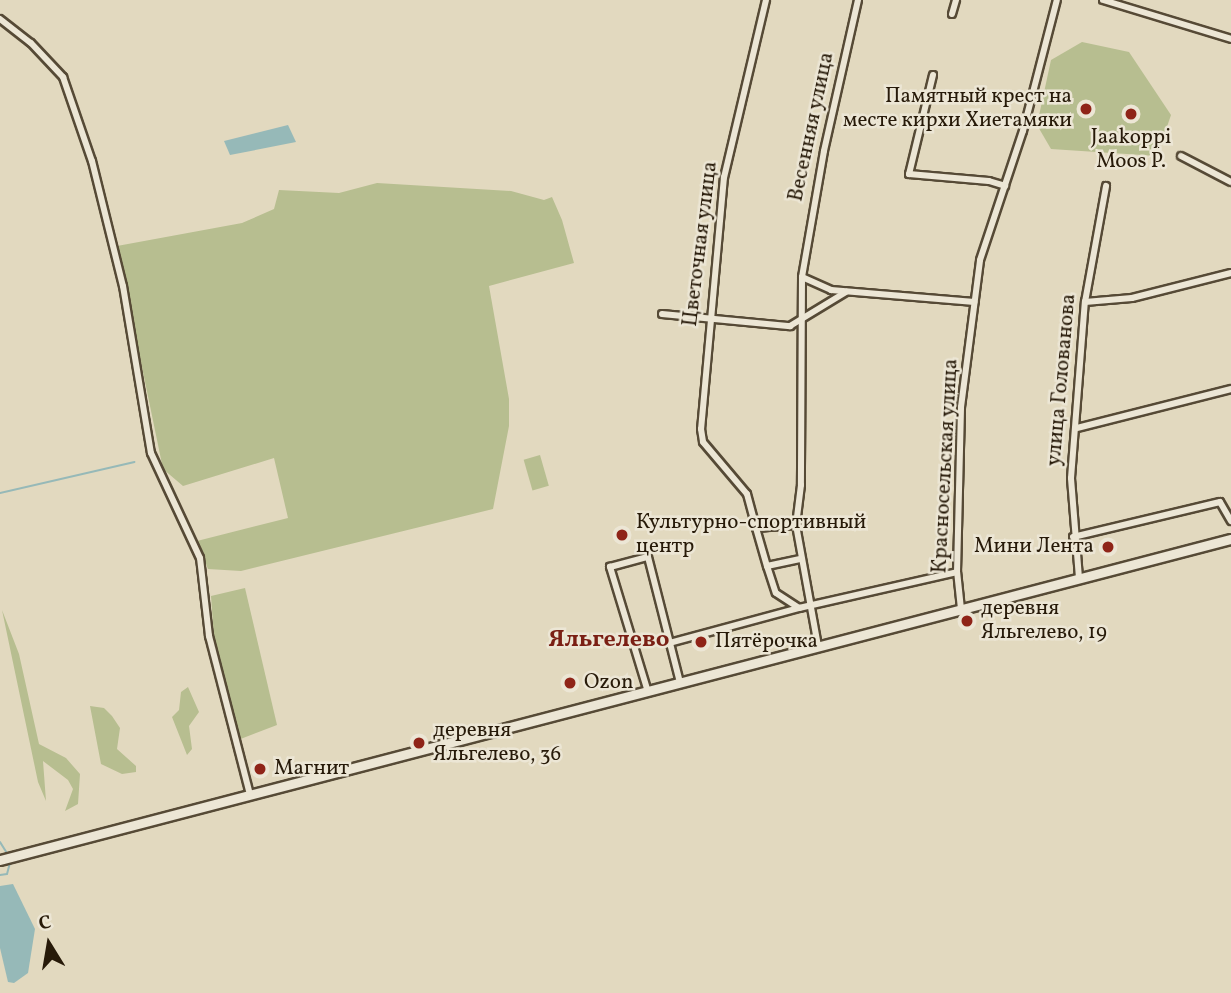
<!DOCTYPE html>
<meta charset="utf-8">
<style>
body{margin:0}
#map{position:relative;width:1231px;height:993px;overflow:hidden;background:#e2d9bf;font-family:Vollkorn,serif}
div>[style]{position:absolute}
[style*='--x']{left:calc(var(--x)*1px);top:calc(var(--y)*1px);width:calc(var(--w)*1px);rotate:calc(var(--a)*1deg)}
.green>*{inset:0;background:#b7be90;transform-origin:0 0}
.water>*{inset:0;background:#96b9b8}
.stream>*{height:2px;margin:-1px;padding:0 1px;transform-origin:1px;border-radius:1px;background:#96b9b8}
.roads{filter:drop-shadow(2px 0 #564a36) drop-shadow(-2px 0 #564a36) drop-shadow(0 2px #564a36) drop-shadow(0 -2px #564a36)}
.street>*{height:6px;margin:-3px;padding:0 3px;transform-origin:3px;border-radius:3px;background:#ece6d5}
.secondary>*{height:9px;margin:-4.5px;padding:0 4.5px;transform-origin:4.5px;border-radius:4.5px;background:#ece6d5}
.dots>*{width:19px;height:19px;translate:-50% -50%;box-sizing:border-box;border:4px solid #ece6d5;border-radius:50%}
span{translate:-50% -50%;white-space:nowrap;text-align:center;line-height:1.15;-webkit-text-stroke:5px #ece6d5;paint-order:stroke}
.poi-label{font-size:21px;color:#271a09}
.right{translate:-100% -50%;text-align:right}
.left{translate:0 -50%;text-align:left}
.street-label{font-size:21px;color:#271a09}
.quarter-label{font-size:24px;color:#7a1f14;font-weight:700}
.north{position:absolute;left:14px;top:909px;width:70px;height:70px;-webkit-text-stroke:5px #ece6d5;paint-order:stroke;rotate:349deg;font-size:19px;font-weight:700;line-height:28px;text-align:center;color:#271a09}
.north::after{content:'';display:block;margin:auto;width:24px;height:32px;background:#271a09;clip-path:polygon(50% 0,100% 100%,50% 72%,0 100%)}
</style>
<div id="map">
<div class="green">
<div style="clip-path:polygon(1082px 42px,1129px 52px,1171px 115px,1157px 156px,1051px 149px,1037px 125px,1051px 60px)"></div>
<div style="clip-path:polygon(377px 183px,511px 191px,544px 200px,552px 197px,562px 220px,574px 263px,489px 286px,509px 399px,509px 426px,493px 509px,241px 571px,208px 569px,197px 541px,288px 518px,274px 458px,183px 486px,163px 469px,117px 246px,242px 223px,274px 209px,279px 190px,339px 193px)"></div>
<div style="left:540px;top:455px;width:32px;height:17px;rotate:74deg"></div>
<div style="clip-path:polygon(245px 588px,277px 725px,238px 740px,214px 638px,211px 596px)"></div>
<div style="clip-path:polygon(2px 610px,19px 654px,39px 744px,66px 758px,80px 774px,78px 804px,65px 811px,73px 789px,68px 780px,43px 761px,46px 801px,38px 782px)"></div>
<div style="clip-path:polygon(188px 687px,199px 712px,189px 726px,192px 749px,187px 755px,172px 717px,179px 710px,181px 692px)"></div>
<div style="clip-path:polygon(90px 706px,104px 708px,112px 716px,120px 728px,117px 749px,136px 766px,136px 772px,122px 774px,101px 764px)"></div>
</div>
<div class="water">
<div style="clip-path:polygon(288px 125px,296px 142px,230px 155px,224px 141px)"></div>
<div style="clip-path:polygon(13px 884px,35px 929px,28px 973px,14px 983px,8px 982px,0 948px,0 886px)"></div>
</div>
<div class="stream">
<div style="--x:0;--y:493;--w:138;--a:-13"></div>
<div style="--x:0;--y:842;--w:13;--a:58"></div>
<div style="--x:0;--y:875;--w:7;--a:-8"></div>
<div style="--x:7;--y:874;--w:11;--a:-75"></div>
</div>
<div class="roads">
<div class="street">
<div style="--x:766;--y:0;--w:182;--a:103.3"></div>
<div style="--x:724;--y:177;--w:253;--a:95.2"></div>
<div style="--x:701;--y:429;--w:13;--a:81"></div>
<div style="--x:703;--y:442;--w:68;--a:49.8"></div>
<div style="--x:747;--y:494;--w:35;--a:75"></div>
<div style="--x:756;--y:528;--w:40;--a:-4.3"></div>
<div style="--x:858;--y:0;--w:155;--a:102.7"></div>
<div style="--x:824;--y:151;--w:128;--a:99.9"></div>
<div style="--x:802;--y:277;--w:32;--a:24"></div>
<div style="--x:831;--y:290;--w:144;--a:4.8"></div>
<div style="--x:1103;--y:0;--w:134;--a:16.9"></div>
<div style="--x:952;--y:14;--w:15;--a:-74"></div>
<div style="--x:0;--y:19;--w:39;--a:38"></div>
<div style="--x:31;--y:43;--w:47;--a:46.7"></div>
<div style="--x:63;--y:77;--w:89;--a:71"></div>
<div style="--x:92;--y:161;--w:129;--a:76.1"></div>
<div style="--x:123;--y:286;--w:169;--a:80.5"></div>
<div style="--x:151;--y:453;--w:116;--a:65"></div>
<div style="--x:200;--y:558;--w:79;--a:83.4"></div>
<div style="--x:209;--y:636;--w:164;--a:75.5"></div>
<div style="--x:933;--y:75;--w:102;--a:103.6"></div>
<div style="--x:909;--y:174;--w:80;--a:5"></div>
<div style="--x:989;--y:181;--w:17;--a:17"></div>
<div style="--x:1181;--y:156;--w:56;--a:27.5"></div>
<div style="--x:802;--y:277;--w:208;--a:90.3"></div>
<div style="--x:801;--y:485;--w:40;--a:97.1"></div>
<div style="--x:796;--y:525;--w:123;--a:79.7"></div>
<div style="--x:1085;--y:302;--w:47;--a:-4.9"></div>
<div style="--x:1132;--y:298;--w:102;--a:-14.2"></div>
<div style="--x:662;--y:314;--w:129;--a:5.4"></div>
<div style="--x:790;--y:326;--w:66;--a:-31.3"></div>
<div style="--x:1077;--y:428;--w:159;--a:-14.2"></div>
<div style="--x:756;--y:528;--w:40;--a:74"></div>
<div style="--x:767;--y:566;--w:35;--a:-12"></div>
<div style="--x:1073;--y:537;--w:151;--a:-13.4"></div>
<div style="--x:1220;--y:502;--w:22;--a:60"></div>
<div style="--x:767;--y:566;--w:28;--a:72"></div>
<div style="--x:776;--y:593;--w:27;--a:33"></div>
<div style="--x:799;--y:608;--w:162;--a:-12.8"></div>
<div style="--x:1079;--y:578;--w:100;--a:-94.6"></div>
<div style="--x:1071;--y:478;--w:177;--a:-85.5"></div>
<div style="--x:1085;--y:302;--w:118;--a:-79.7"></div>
<div style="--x:961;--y:609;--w:37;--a:-96"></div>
<div style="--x:957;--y:572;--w:165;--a:-88.6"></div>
<div style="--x:961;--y:407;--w:148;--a:-82.6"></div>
<div style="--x:980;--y:260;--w:136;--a:-71.6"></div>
<div style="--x:1023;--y:131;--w:135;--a:-75.5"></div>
<div style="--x:669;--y:643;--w:135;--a:-15.1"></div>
<div style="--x:648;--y:692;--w:131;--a:-106.9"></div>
<div style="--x:610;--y:567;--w:39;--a:-15"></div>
<div style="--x:648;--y:557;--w:130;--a:75.7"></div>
</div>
<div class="secondary">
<div style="--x:0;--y:860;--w:1272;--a:-14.62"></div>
</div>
</div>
<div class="dots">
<div style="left:1086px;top:109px;background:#8f2418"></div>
<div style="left:1131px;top:114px;background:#8f2418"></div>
<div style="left:622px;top:535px;background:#8f2418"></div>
<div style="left:1108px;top:547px;background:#8f2418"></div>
<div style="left:967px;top:621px;background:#8f2418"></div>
<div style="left:701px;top:642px;background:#8f2418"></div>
<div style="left:570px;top:683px;background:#8f2418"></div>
<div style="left:419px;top:743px;background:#8f2418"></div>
<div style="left:260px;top:769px;background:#8f2418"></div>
</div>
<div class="poi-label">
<span class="right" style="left:1072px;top:109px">Памятный крест на<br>месте кирхи Хиетамяки</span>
<span style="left:1131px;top:150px">Jaakoppi<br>Moos P.</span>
<span class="left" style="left:636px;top:535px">Культурно-спортивный<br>центр</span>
<span class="right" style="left:1094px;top:547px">Мини Лента</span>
<span class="left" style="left:981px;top:621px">деревня<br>Яльгелево, 19</span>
<span class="left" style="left:715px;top:642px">Пятёрочка</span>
<span class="left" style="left:584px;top:683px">Ozon</span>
<span class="left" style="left:433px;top:743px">деревня<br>Яльгелево, 36</span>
<span class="left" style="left:274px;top:769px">Магнит</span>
</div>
<div class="street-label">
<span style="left:812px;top:127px;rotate:-78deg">Весенняя улица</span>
<span style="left:701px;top:244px;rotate:-83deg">Цветочная улица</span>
<span style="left:1062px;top:380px;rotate:-85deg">улица Голованова</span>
<span style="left:946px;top:466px;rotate:-87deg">Красносельская улица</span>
</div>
<div class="quarter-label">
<span style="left:609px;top:641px">Яльгелево</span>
</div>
<div class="north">С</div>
</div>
